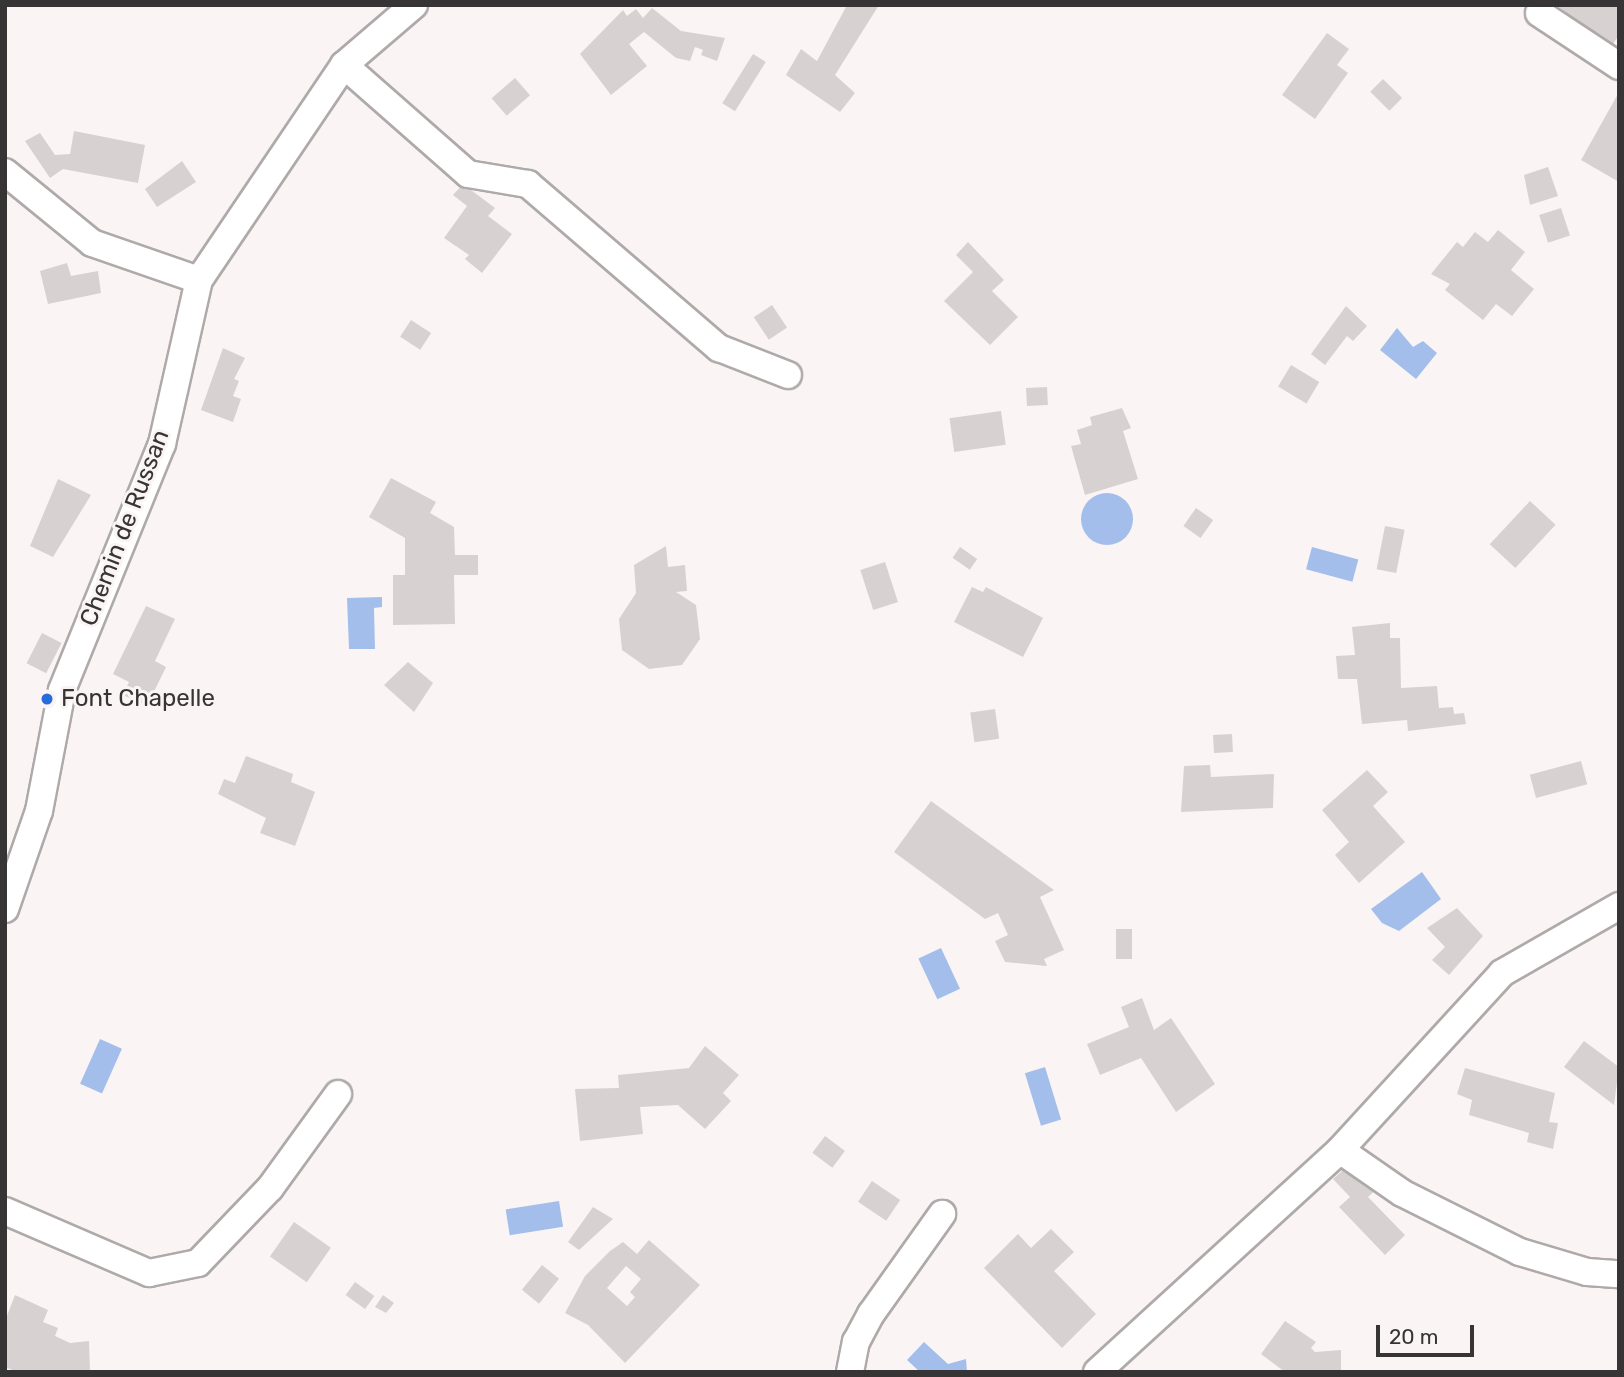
<!DOCTYPE html>
<style>
body{margin:0}
#map{position:relative;width:1624px;height:1377px;overflow:hidden;background:#faf5f4;font-family:Rubik,sans-serif}
div>[style]{position:absolute}
[style*='--x']{left:calc(var(--x)*1px);top:calc(var(--y)*1px);width:calc(var(--w)*1px);rotate:calc(var(--a)*1deg)}
.water>*{inset:0;background:#a3beeb;transform-origin:0 0}
.round{border-radius:50%}
.building>*{inset:0;background:#d7d2d1;transform-origin:0 0}
.roads{filter:drop-shadow(2px 0 #afaaa9) drop-shadow(-2px 0 #afaaa9) drop-shadow(0 2px #afaaa9) drop-shadow(0 -2px #afaaa9)}
.minor>*{height:26px;margin:-13px;padding:0 13px;transform-origin:13px;border-radius:13px;background:#fff}
.dots>*{width:19px;height:19px;translate:-50% -50%;box-sizing:border-box;border:4px solid #faf5f4;border-radius:50%}
span{translate:-50% -50%;white-space:nowrap;text-align:center;line-height:1.15;-webkit-text-stroke:6px #faf5f4;paint-order:stroke}
.street-label{font-size:24px;color:#363434}
.poi-label{font-size:24px;color:#363434}
.left{translate:0 -50%;text-align:left}
.frame{position:absolute;inset:0;border:7px solid #363434;pointer-events:none}
.scale{position:absolute;left:1376px;top:1325px;width:98px;height:32px;box-sizing:border-box;border:4px solid #363434;border-top:0;padding-left:9px;font-size:21px;line-height:24px;white-space:nowrap;color:#363434;-webkit-text-stroke:5px #faf5f4;paint-order:stroke}
</style>
<div id="map">
<div class="water">
<div style="clip-path:polygon(1397px 328px,1413px 347px,1423px 341px,1437px 353px,1416px 379px,1380px 350px)"></div>
<div class="round" style="left:1081px;top:493px;width:52px;height:52px"></div>
<div style="left:1312px;top:547px;width:48px;height:23px;rotate:15deg"></div>
<div style="clip-path:polygon(382px 597px,382px 607px,374px 608px,375px 649px,349px 649px,347px 598px)"></div>
<div style="clip-path:polygon(1422px 872px,1441px 899px,1399px 931px,1382px 923px,1371px 909px)"></div>
<div style="left:941px;top:948px;width:45px;height:25px;rotate:65deg"></div>
<div style="left:100px;top:1039px;width:24px;height:49px;rotate:24deg"></div>
<div style="left:1045px;top:1067px;width:55px;height:21px;rotate:73deg"></div>
<div style="left:559px;top:1201px;width:26px;height:54px;rotate:81deg"></div>
<div style="clip-path:polygon(924px 1342px,948px 1364px,966px 1359px,967px 1372px,920px 1372px,907px 1360px)"></div>
</div>
<div class="building">
<div style="clip-path:polygon(847px 5px,879px 5px,835px 75px,855px 93px,840px 112px,786px 75px,801px 49px,817px 61px)"></div>
<div style="clip-path:polygon(1557px 5px,1619px 5px,1619px 35px,1607px 53px,1562px 23px,1567px 13px)"></div>
<div style="clip-path:polygon(652px 8px,681px 31px,725px 38px,717px 61px,701px 55px,703px 50px,695px 47px,690px 61px,676px 58px,644px 32px,629px 44px,647px 66px,611px 95px,580px 54px,623px 10px,627px 16px,636px 9px,643px 18px)"></div>
<div style="clip-path:polygon(1327px 33px,1349px 49px,1337px 65px,1348px 73px,1315px 119px,1282px 95px)"></div>
<div style="left:753px;top:54px;width:15px;height:58px;rotate:32deg"></div>
<div style="left:515px;top:78px;width:23px;height:31px;rotate:49deg"></div>
<div style="left:1383px;top:79px;width:27px;height:18px;rotate:45deg"></div>
<div style="clip-path:polygon(1619px 92px,1619px 182px,1581px 160px)"></div>
<div style="clip-path:polygon(74px 131px,145px 145px,138px 183px,63px 169px,50px 178px,25px 141px,40px 133px,55px 155px,70px 154px)"></div>
<div style="clip-path:polygon(182px 161px,196px 182px,157px 207px,145px 189px)"></div>
<div style="clip-path:polygon(1548px 167px,1558px 196px,1530px 205px,1524px 175px)"></div>
<div style="clip-path:polygon(463px 184px,495px 208px,488px 216px,512px 234px,482px 273px,465px 259px,469px 255px,444px 238px,467px 206px,453px 195px)"></div>
<div style="left:1561px;top:208px;width:29px;height:23px;rotate:72deg"></div>
<div style="clip-path:polygon(1498px 230px,1525px 252px,1511px 270px,1534px 289px,1512px 316px,1496px 304px,1483px 320px,1445px 290px,1450px 284px,1431px 274px,1457px 242px,1463px 247px,1475px 232px,1488px 242px)"></div>
<div style="clip-path:polygon(968px 242px,1004px 280px,992px 291px,1018px 317px,990px 345px,944px 301px,973px 272px,956px 255px)"></div>
<div style="clip-path:polygon(67px 263px,71px 276px,98px 271px,101px 293px,48px 304px,40px 271px)"></div>
<div style="left:772px;top:305px;width:27px;height:22px;rotate:56deg"></div>
<div style="clip-path:polygon(1346px 306px,1367px 326px,1353px 341px,1347px 336px,1325px 365px,1311px 354px)"></div>
<div style="left:411px;top:320px;width:24px;height:20px;rotate:33deg"></div>
<div style="clip-path:polygon(223px 348px,245px 358px,234px 379px,239px 381px,233px 396px,241px 399px,233px 422px,201px 410px)"></div>
<div style="left:1291px;top:365px;width:33px;height:25px;rotate:31deg"></div>
<div style="left:1047px;top:387px;width:18px;height:21px;rotate:87deg"></div>
<div style="clip-path:polygon(1122px 408px,1131px 428px,1123px 431px,1138px 479px,1085px 495px,1071px 446px,1081px 444px,1077px 430px,1092px 425px,1090px 417px)"></div>
<div style="left:1001px;top:411px;width:34px;height:52px;rotate:82deg"></div>
<div style="clip-path:polygon(391px 478px,436px 502px,430px 513px,454px 527px,455px 555px,478px 555px,478px 575px,454px 575px,455px 624px,393px 625px,393px 575px,405px 575px,405px 538px,369px 517px)"></div>
<div style="clip-path:polygon(58px 479px,91px 495px,53px 557px,30px 546px)"></div>
<div style="left:1530px;top:501px;width:35px;height:59px;rotate:43deg"></div>
<div style="left:1196px;top:508px;width:21px;height:22px;rotate:35deg"></div>
<div style="left:1385px;top:526px;width:20px;height:44px;rotate:11deg"></div>
<div style="clip-path:polygon(666px 546px,668px 567px,685px 565px,687px 591px,676px 592px,696px 605px,700px 639px,682px 665px,649px 669px,622px 650px,619px 619px,636px 593px,634px 565px)"></div>
<div style="left:960px;top:547px;width:21px;height:13px;rotate:35deg"></div>
<div style="left:885px;top:562px;width:42px;height:26px;rotate:72deg"></div>
<div style="clip-path:polygon(972px 587px,983px 592px,986px 587px,1043px 618px,1023px 657px,954px 622px)"></div>
<div style="clip-path:polygon(146px 606px,175px 619px,155px 661px,166px 667px,147px 706px,123px 695px,129px 682px,113px 674px)"></div>
<div style="clip-path:polygon(1390px 623px,1390px 638px,1400px 638px,1401px 688px,1437px 686px,1439px 708px,1453px 707px,1454px 714px,1464px 713px,1466px 724px,1408px 731px,1407px 720px,1362px 724px,1357px 679px,1338px 679px,1336px 656px,1355px 655px,1352px 627px)"></div>
<div style="left:42px;top:633px;width:22px;height:34px;rotate:27deg"></div>
<div style="clip-path:polygon(408px 662px,433px 683px,414px 712px,384px 685px)"></div>
<div style="left:995px;top:709px;width:30px;height:25px;rotate:82deg"></div>
<div style="left:1232px;top:734px;width:18px;height:19px;rotate:87deg"></div>
<div style="clip-path:polygon(246px 756px,293px 774px,291px 782px,315px 792px,295px 846px,260px 833px,266px 818px,218px 794px,224px 779px,235px 783px)"></div>
<div style="left:1581px;top:761px;width:24px;height:53px;rotate:75deg"></div>
<div style="clip-path:polygon(1210px 765px,1211px 777px,1274px 774px,1273px 808px,1181px 812px,1184px 766px)"></div>
<div style="clip-path:polygon(1367px 770px,1388px 792px,1373px 806px,1405px 842px,1359px 883px,1335px 855px,1349px 842px,1322px 810px)"></div>
<div style="clip-path:polygon(931px 801px,1054px 890px,1040px 897px,1064px 950px,1044px 959px,1047px 966px,1005px 962px,995px 941px,1008px 935px,998px 913px,985px 919px,894px 852px)"></div>
<div style="clip-path:polygon(1457px 908px,1483px 936px,1449px 975px,1432px 960px,1445px 947px,1427px 928px)"></div>
<div style="left:1132px;top:929px;width:30px;height:16px;rotate:90deg"></div>
<div style="clip-path:polygon(1142px 998px,1154px 1030px,1171px 1018px,1215px 1084px,1176px 1112px,1141px 1058px,1100px 1075px,1087px 1044px,1129px 1027px,1121px 1007px)"></div>
<div style="clip-path:polygon(1584px 1041px,1619px 1067px,1614px 1105px,1564px 1067px)"></div>
<div style="clip-path:polygon(705px 1046px,739px 1075px,723px 1093px,731px 1101px,705px 1129px,678px 1105px,640px 1107px,643px 1134px,580px 1141px,575px 1089px,619px 1088px,618px 1075px,689px 1068px)"></div>
<div style="clip-path:polygon(1465px 1068px,1555px 1093px,1549px 1122px,1558px 1123px,1553px 1149px,1527px 1142px,1529px 1133px,1469px 1115px,1472px 1100px,1457px 1094px)"></div>
<div style="left:825px;top:1136px;width:25px;height:21px;rotate:37deg"></div>
<div style="clip-path:polygon(1350px 1164px,1380px 1186px,1368px 1197px,1405px 1235px,1385px 1255px,1339px 1207px,1350px 1197px,1333px 1179px)"></div>
<div style="left:872px;top:1181px;width:34px;height:25px;rotate:34deg"></div>
<div style="clip-path:polygon(593px 1207px,613px 1219px,579px 1250px,568px 1242px)"></div>
<div style="left:294px;top:1222px;width:45px;height:42px;rotate:35deg"></div>
<div style="clip-path:polygon(1051px 1229px,1074px 1252px,1054px 1271px,1096px 1314px,1062px 1348px,984px 1268px,1018px 1234px,1031px 1248px)"></div>
<div style="clip-path:polygon(evenodd,649px 1240px,700px 1285px,625px 1363px,588px 1325px,565px 1313px,585px 1276px,610px 1251px,623px 1242px,637px 1254px,649px 1240px,626px 1266px,641px 1279px,630px 1292px,635px 1297px,627px 1306px,607px 1288px,626px 1266px)"></div>
<div style="left:542px;top:1265px;width:22px;height:32px;rotate:39deg"></div>
<div style="left:355px;top:1282px;width:24px;height:16px;rotate:36deg"></div>
<div style="clip-path:polygon(15px 1295px,48px 1310px,43px 1322px,58px 1328px,55px 1336px,70px 1343px,89px 1341px,90px 1372px,17px 1372px,5px 1367px,5px 1321px)"></div>
<div style="clip-path:polygon(383px 1295px,394px 1303px,386px 1313px,375px 1307px)"></div>
<div style="clip-path:polygon(1285px 1321px,1316px 1342px,1311px 1348px,1315px 1352px,1341px 1350px,1341px 1370px,1285px 1372px,1261px 1354px)"></div>
</div>
<div class="roads">
<div class="minor">
<div style="--x:1539;--y:13;--w:96;--a:33.5"></div>
<div style="--x:344;--y:65;--w:165;--a:41.3"></div>
<div style="--x:468;--y:174;--w:61;--a:9.5"></div>
<div style="--x:528;--y:184;--w:252;--a:40.7"></div>
<div style="--x:719;--y:348;--w:74;--a:21.4"></div>
<div style="--x:5;--y:172;--w:112;--a:39.2"></div>
<div style="--x:92;--y:243;--w:113;--a:19.1"></div>
<div style="--x:5;--y:909;--w:104;--a:-70.9"></div>
<div style="--x:39;--y:811;--w:123;--a:-79.2"></div>
<div style="--x:62;--y:690;--w:266;--a:-67.9"></div>
<div style="--x:162;--y:444;--w:168;--a:-77.3"></div>
<div style="--x:199;--y:280;--w:259;--a:-56"></div>
<div style="--x:344;--y:65;--w:92;--a:-40.6"></div>
<div style="--x:1340;--y:1150;--w:75;--a:34.7"></div>
<div style="--x:1402;--y:1193;--w:132;--a:26.6"></div>
<div style="--x:1520;--y:1252;--w:70;--a:16.6"></div>
<div style="--x:1587;--y:1272;--w:32;--a:4"></div>
<div style="--x:5;--y:1211;--w:157;--a:23.3"></div>
<div style="--x:149;--y:1273;--w:50;--a:-11.5"></div>
<div style="--x:198;--y:1263;--w:104;--a:-46.2"></div>
<div style="--x:270;--y:1188;--w:116;--a:-54.1"></div>
<div style="--x:850;--y:1372;--w:31;--a:-79"></div>
<div style="--x:856;--y:1342;--w:32;--a:-62"></div>
<div style="--x:871;--y:1314;--w:123;--a:-54.6"></div>
<div style="--x:1097;--y:1372;--w:329;--a:-42.4"></div>
<div style="--x:1340;--y:1150;--w:240;--a:-47.5"></div>
<div style="--x:1502;--y:973;--w:135;--a:-29.8"></div>
</div>
</div>
<div class="dots">
<div style="left:47px;top:699px;background:#286cd9"></div>
</div>
<div class="street-label">
<span style="left:125px;top:528px;rotate:-69deg">Chemin de Russan</span>
</div>
<div class="poi-label">
<span class="left" style="left:61px;top:699px">Font Chapelle</span>
</div>
<div class="frame"></div>
<div class="scale">20 m</div>
</div>
